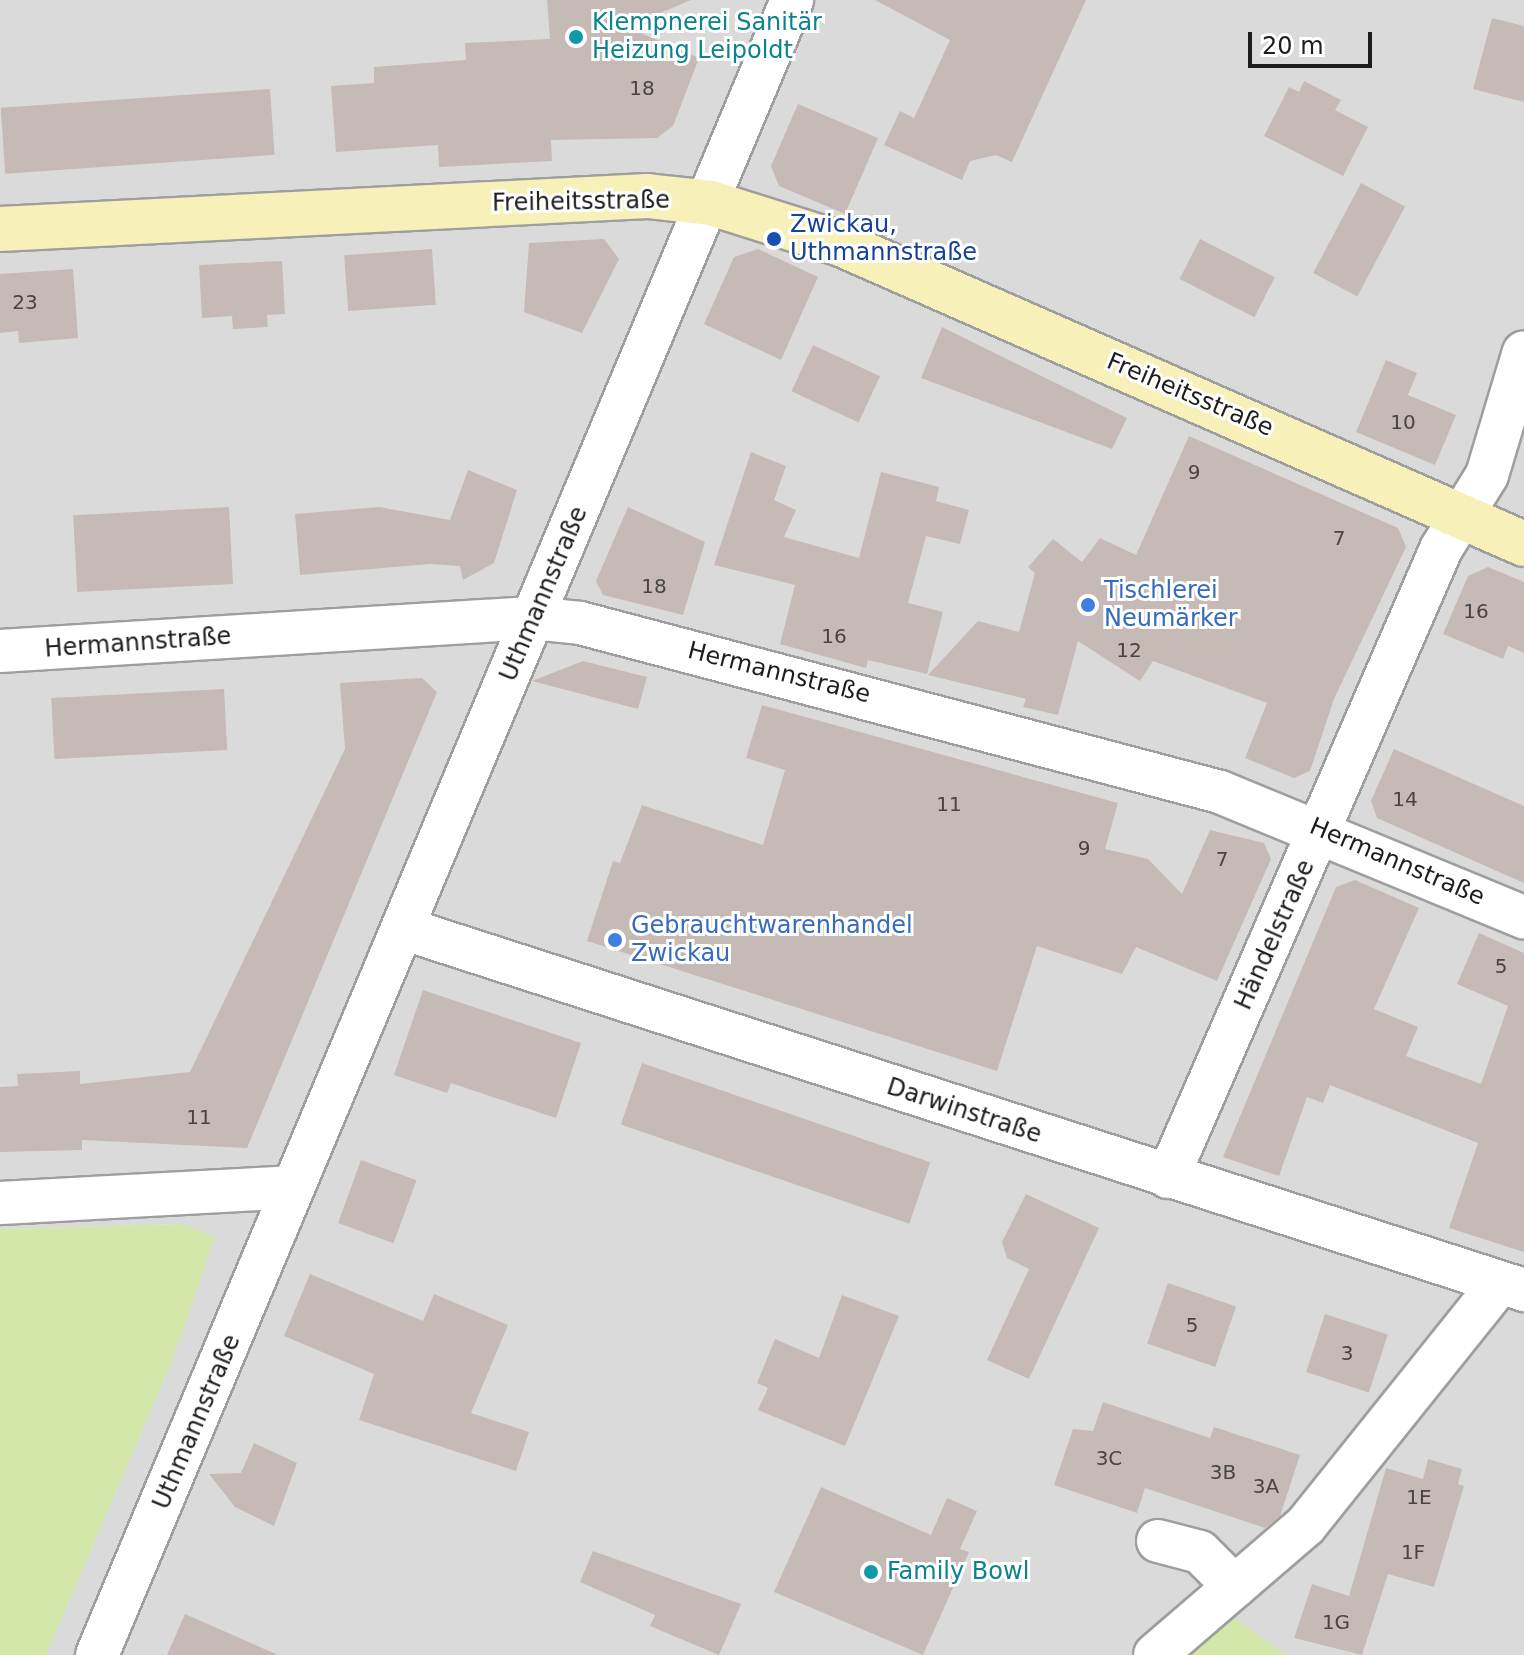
<!DOCTYPE html>
<meta charset="utf-8">
<style>
body{margin:0}
#map{position:relative;width:1524px;height:1655px;overflow:hidden;background:#eee9e4;font-family:"DejaVu Sans",sans-serif}
div>[style]{position:absolute}
[style*='--x']{left:calc(var(--x)*1px);top:calc(var(--y)*1px);width:calc(var(--w)*1px);rotate:calc(var(--a)*1deg)}
.residential>*{inset:0;background:#dbdadb}
.grass>*{inset:0;background:#d3e7aa}
.building>*{inset:0;background:#c6bab7;transform-origin:0 0}
.roads{filter:drop-shadow(2px 0 #9e9e9e) drop-shadow(-2px 0 #9e9e9e) drop-shadow(0 2px #9e9e9e) drop-shadow(0 -2px #9e9e9e)}
.street>*{height:42px;margin:-21px;padding:0 21px;transform-origin:21px;border-radius:21px;background:#fff}
.secondary>*{height:44px;margin:-22px;padding:0 22px;transform-origin:22px;border-radius:22px;background:#f7f0b8}
.dots>*{width:22px;height:22px;translate:-50% -50%;box-sizing:border-box;border:4px solid #fff;border-radius:50%}
span{translate:-50% -50%;white-space:nowrap;text-align:center;line-height:1.15;-webkit-text-stroke:6px #fff;paint-order:stroke}
.number-label{font-size:20px;color:#474444}
.number-label span{-webkit-text-stroke-width:0}
.culture-label{font-size:24px;color:#0d838f}
.left{translate:0 -50%;text-align:left}
.street-label{font-size:24px;color:#1d1d1d}
.transit-label{font-size:24px;color:#164399}
.shop-label{font-size:24px;color:#366cbe}
.scale{position:absolute;left:1248px;top:32px;width:124px;height:36px;box-sizing:border-box;border:4px solid #1d1d1d;border-top:0;padding-left:10px;font-size:24px;line-height:28px;white-space:nowrap;color:#1d1d1d;-webkit-text-stroke:6px #fff;paint-order:stroke}
</style>
<div id="map">
<div class="residential">
<div style="clip-path:polygon(0 0,1524px 0,1524px 1655px,46px 1655px,172px 1361px,182px 1224px,0 1229px)"></div>
</div>
<div class="grass">
<div style="clip-path:polygon(182px 1224px,215px 1237px,172px 1361px,46px 1655px,0 1655px,0 1229px)"></div>
<div style="clip-path:polygon(1224px 1610px,1283px 1653px,1288px 1655px,1171px 1655px)"></div>
</div>
<div class="building">
<div style="clip-path:polygon(547px 0,691px 0,627px 27px,699px 58px,673px 126px,657px 138px,551px 140px,552px 161px,439px 167px,438px 145px,336px 152px,331px 86px,374px 83px,374px 67px,466px 60px,465px 43px,550px 39px)"></div>
<div style="clip-path:polygon(875px 0,1086px 0,1012px 162px,996px 155px,970px 161px,962px 180px,884px 145px,900px 111px,914px 118px,950px 40px)"></div>
<div style="clip-path:polygon(1492px 18px,1524px 26px,1524px 102px,1473px 89px)"></div>
<div style="clip-path:polygon(1304px 81px,1341px 100px,1335px 110px,1368px 127px,1343px 176px,1264px 136px,1289px 87px,1299px 92px)"></div>
<div style="left:270px;top:89px;width:66px;height:270px;rotate:86deg"></div>
<div style="clip-path:polygon(798px 104px,878px 138px,845px 214px,779px 186px,771px 166px)"></div>
<div style="left:1361px;top:183px;width:50px;height:102px;rotate:28deg"></div>
<div style="clip-path:polygon(604px 239px,619px 259px,582px 333px,524px 312px,529px 243px)"></div>
<div style="left:1200px;top:239px;width:84px;height:45px;rotate:27deg"></div>
<div style="left:432px;top:249px;width:56px;height:88px;rotate:86deg"></div>
<div style="clip-path:polygon(758px 249px,818px 277px,781px 360px,704px 324px,734px 257px)"></div>
<div style="clip-path:polygon(282px 261px,285px 314px,267px 315px,268px 327px,233px 329px,232px 316px,202px 318px,199px 265px)"></div>
<div style="clip-path:polygon(73px 269px,78px 338px,19px 343px,18px 331px,0 333px,0 274px)"></div>
<div style="clip-path:polygon(942px 327px,1127px 418px,1112px 449px,921px 378px)"></div>
<div style="left:813px;top:345px;width:74px;height:51px;rotate:25deg"></div>
<div style="clip-path:polygon(1386px 360px,1417px 373px,1408px 395px,1456px 415px,1435px 465px,1356px 432px)"></div>
<div style="clip-path:polygon(1189px 436px,1398px 528px,1406px 547px,1334px 699px,1310px 771px,1294px 778px,1245px 758px,1267px 703px,1153px 661px,1140px 681px,1078px 641px,1058px 715px,1023px 707px,1026px 699px,928px 675px,978px 621px,1019px 632px,1035px 573px,1028px 567px,1053px 539px,1082px 562px,1100px 538px,1136px 555px)"></div>
<div style="clip-path:polygon(751px 452px,786px 466px,774px 500px,796px 510px,784px 537px,859px 558px,881px 472px,939px 487px,936px 501px,969px 510px,960px 544px,926px 536px,908px 603px,943px 612px,927px 674px,868px 660px,866px 668px,780px 644px,795px 585px,714px 565px)"></div>
<div style="clip-path:polygon(468px 470px,517px 490px,494px 563px,463px 580px,460px 566px,430px 564px,300px 575px,295px 514px,379px 507px,450px 520px)"></div>
<div style="left:229px;top:507px;width:77px;height:156px;rotate:87deg"></div>
<div style="clip-path:polygon(628px 507px,705px 542px,683px 615px,603px 595px,596px 581px)"></div>
<div style="clip-path:polygon(1488px 567px,1524px 582px,1524px 653px,1508px 646px,1503px 659px,1443px 634px,1468px 576px)"></div>
<div style="clip-path:polygon(583px 661px,647px 677px,638px 709px,532px 681px)"></div>
<div style="clip-path:polygon(422px 678px,437px 692px,247px 1148px,82px 1140px,82px 1150px,0 1152px,0 1087px,18px 1086px,17px 1074px,80px 1071px,80px 1084px,190px 1072px,345px 749px,340px 683px)"></div>
<div style="left:224px;top:689px;width:61px;height:173px;rotate:87deg"></div>
<div style="clip-path:polygon(762px 705px,1118px 803px,1105px 849px,1148px 859px,1182px 894px,1210px 830px,1264px 843px,1271px 859px,1217px 981px,1136px 947px,1122px 974px,1037px 946px,997px 1071px,587px 941px,613px 861px,620px 863px,642px 805px,763px 845px,785px 770px,746px 758px)"></div>
<div style="clip-path:polygon(1394px 749px,1524px 806px,1524px 883px,1377px 818px,1371px 801px)"></div>
<div style="clip-path:polygon(1355px 880px,1419px 908px,1374px 1009px,1418px 1027px,1406px 1056px,1481px 1084px,1508px 1006px,1457px 984px,1479px 933px,1524px 953px,1524px 1252px,1449px 1228px,1478px 1143px,1330px 1085px,1323px 1103px,1307px 1097px,1279px 1176px,1223px 1157px,1336px 887px)"></div>
<div style="clip-path:polygon(423px 990px,581px 1043px,556px 1118px,451px 1083px,447px 1093px,394px 1075px)"></div>
<div style="left:642px;top:1063px;width:305px;height:65px;rotate:19deg"></div>
<div style="left:361px;top:1160px;width:59px;height:67px;rotate:20deg"></div>
<div style="clip-path:polygon(1026px 1194px,1099px 1228px,1029px 1379px,987px 1360px,1029px 1269px,1007px 1258px,1002px 1242px)"></div>
<div style="clip-path:polygon(310px 1274px,423px 1321px,434px 1294px,508px 1325px,471px 1413px,529px 1432px,516px 1471px,359px 1420px,374px 1374px,284px 1336px)"></div>
<div style="left:1168px;top:1283px;width:72px;height:64px;rotate:19deg"></div>
<div style="clip-path:polygon(842px 1295px,899px 1316px,845px 1446px,758px 1410px,768px 1388px,757px 1383px,775px 1339px,819px 1358px)"></div>
<div style="left:1325px;top:1314px;width:66px;height:61px;rotate:18deg"></div>
<div style="clip-path:polygon(1103px 1402px,1210px 1438px,1214px 1427px,1300px 1455px,1280px 1516px,1265px 1528px,1145px 1488px,1137px 1513px,1054px 1485px,1073px 1429px,1093px 1431px)"></div>
<div style="clip-path:polygon(254px 1443px,297px 1463px,274px 1526px,235px 1507px,209px 1474px,241px 1473px)"></div>
<div style="clip-path:polygon(1428px 1459px,1462px 1469px,1458px 1484px,1464px 1486px,1434px 1587px,1388px 1574px,1362px 1655px,1294px 1638px,1312px 1584px,1349px 1596px,1386px 1468px,1423px 1479px)"></div>
<div style="clip-path:polygon(821px 1487px,931px 1535px,947px 1498px,977px 1511px,960px 1549px,969px 1552px,923px 1655px,774px 1592px)"></div>
<div style="clip-path:polygon(593px 1551px,741px 1604px,719px 1655px,650px 1626px,655px 1615px,580px 1582px)"></div>
<div style="clip-path:polygon(185px 1614px,278px 1655px,167px 1655px)"></div>
</div>
<div class="roads">
<div class="street">
<div style="--x:0;--y:651;--w:533;--a:-3.55"></div>
<div style="--x:532;--y:618;--w:48;--a:5.9"></div>
<div style="--x:580;--y:623;--w:662;--a:14.79"></div>
<div style="--x:1220;--y:792;--w:329;--a:22.4"></div>
<div style="--x:405;--y:929;--w:1176;--a:17.88"></div>
<div style="--x:1168;--y:1177;--w:685;--a:-66.5"></div>
<div style="--x:1441;--y:549;--w:87;--a:-58.1"></div>
<div style="--x:1487;--y:475;--w:128;--a:-73.3"></div>
<div style="--x:0;--y:1203;--w:293;--a:-3.1"></div>
<div style="--x:1158;--y:1541;--w:43;--a:14.7"></div>
<div style="--x:1200;--y:1552;--w:49;--a:45"></div>
<div style="--x:97;--y:1655;--w:1795;--a:-67.22"></div>
<div style="--x:1155;--y:1655;--w:199;--a:-40.7"></div>
<div style="--x:1306;--y:1525;--w:310;--a:-51.3"></div>
</div>
<div class="secondary">
<div style="--x:0;--y:229;--w:648;--a:-2.92"></div>
<div style="--x:647;--y:196;--w:64;--a:6.2"></div>
<div style="--x:711;--y:203;--w:136;--a:17.5"></div>
<div style="--x:841;--y:244;--w:746;--a:23.71"></div>
</div>
</div>
<div class="dots">
<div style="left:576px;top:37px;background:#0f9aa8"></div>
<div style="left:774px;top:239px;background:#1a4fb4"></div>
<div style="left:1088px;top:605px;background:#3f7fe0"></div>
<div style="left:615px;top:940px;background:#3f7fe0"></div>
<div style="left:871px;top:1572px;background:#0f9aa8"></div>
</div>
<div class="number-label">
<span style="left:642px;top:88px">18</span>
<span style="left:25px;top:302px">23</span>
<span style="left:1403px;top:422px">10</span>
<span style="left:1194px;top:472px">9</span>
<span style="left:1339px;top:538px">7</span>
<span style="left:654px;top:586px">18</span>
<span style="left:1476px;top:611px">16</span>
<span style="left:834px;top:636px">16</span>
<span style="left:1129px;top:650px">12</span>
<span style="left:1405px;top:799px">14</span>
<span style="left:949px;top:804px">11</span>
<span style="left:1084px;top:848px">9</span>
<span style="left:1222px;top:859px">7</span>
<span style="left:1501px;top:966px">5</span>
<span style="left:199px;top:1117px">11</span>
<span style="left:1192px;top:1325px">5</span>
<span style="left:1347px;top:1353px">3</span>
<span style="left:1109px;top:1458px">3C</span>
<span style="left:1223px;top:1472px">3B</span>
<span style="left:1266px;top:1486px">3A</span>
<span style="left:1419px;top:1497px">1E</span>
<span style="left:1413px;top:1552px">1F</span>
<span style="left:1336px;top:1622px">1G</span>
</div>
<div class="culture-label">
<span class="left" style="left:592px;top:37px">Klempnerei Sanitär<br>Heizung Leipoldt</span>
<span class="left" style="left:887px;top:1572px">Family Bowl</span>
</div>
<div class="street-label">
<span style="left:581px;top:202px;rotate:-1deg">Freiheitsstraße</span>
<span style="left:1190px;top:395px;rotate:23deg">Freiheitsstraße</span>
<span style="left:544px;top:594px;rotate:-67deg">Uthmannstraße</span>
<span style="left:138px;top:643px;rotate:-4deg">Hermannstraße</span>
<span style="left:779px;top:673px;rotate:14deg">Hermannstraße</span>
<span style="left:1397px;top:862px;rotate:23deg">Hermannstraße</span>
<span style="left:1275px;top:935px;rotate:-66deg">Händelstraße</span>
<span style="left:964px;top:1111px;rotate:18deg">Darwinstraße</span>
<span style="left:197px;top:1422px;rotate:-67deg">Uthmannstraße</span>
</div>
<div class="transit-label">
<span class="left" style="left:790px;top:239px">Zwickau,<br>Uthmannstraße</span>
</div>
<div class="shop-label">
<span class="left" style="left:1104px;top:605px">Tischlerei<br>Neumärker</span>
<span class="left" style="left:631px;top:940px">Gebrauchtwarenhandel<br>Zwickau</span>
</div>
<div class="scale">20 m</div>
</div>
